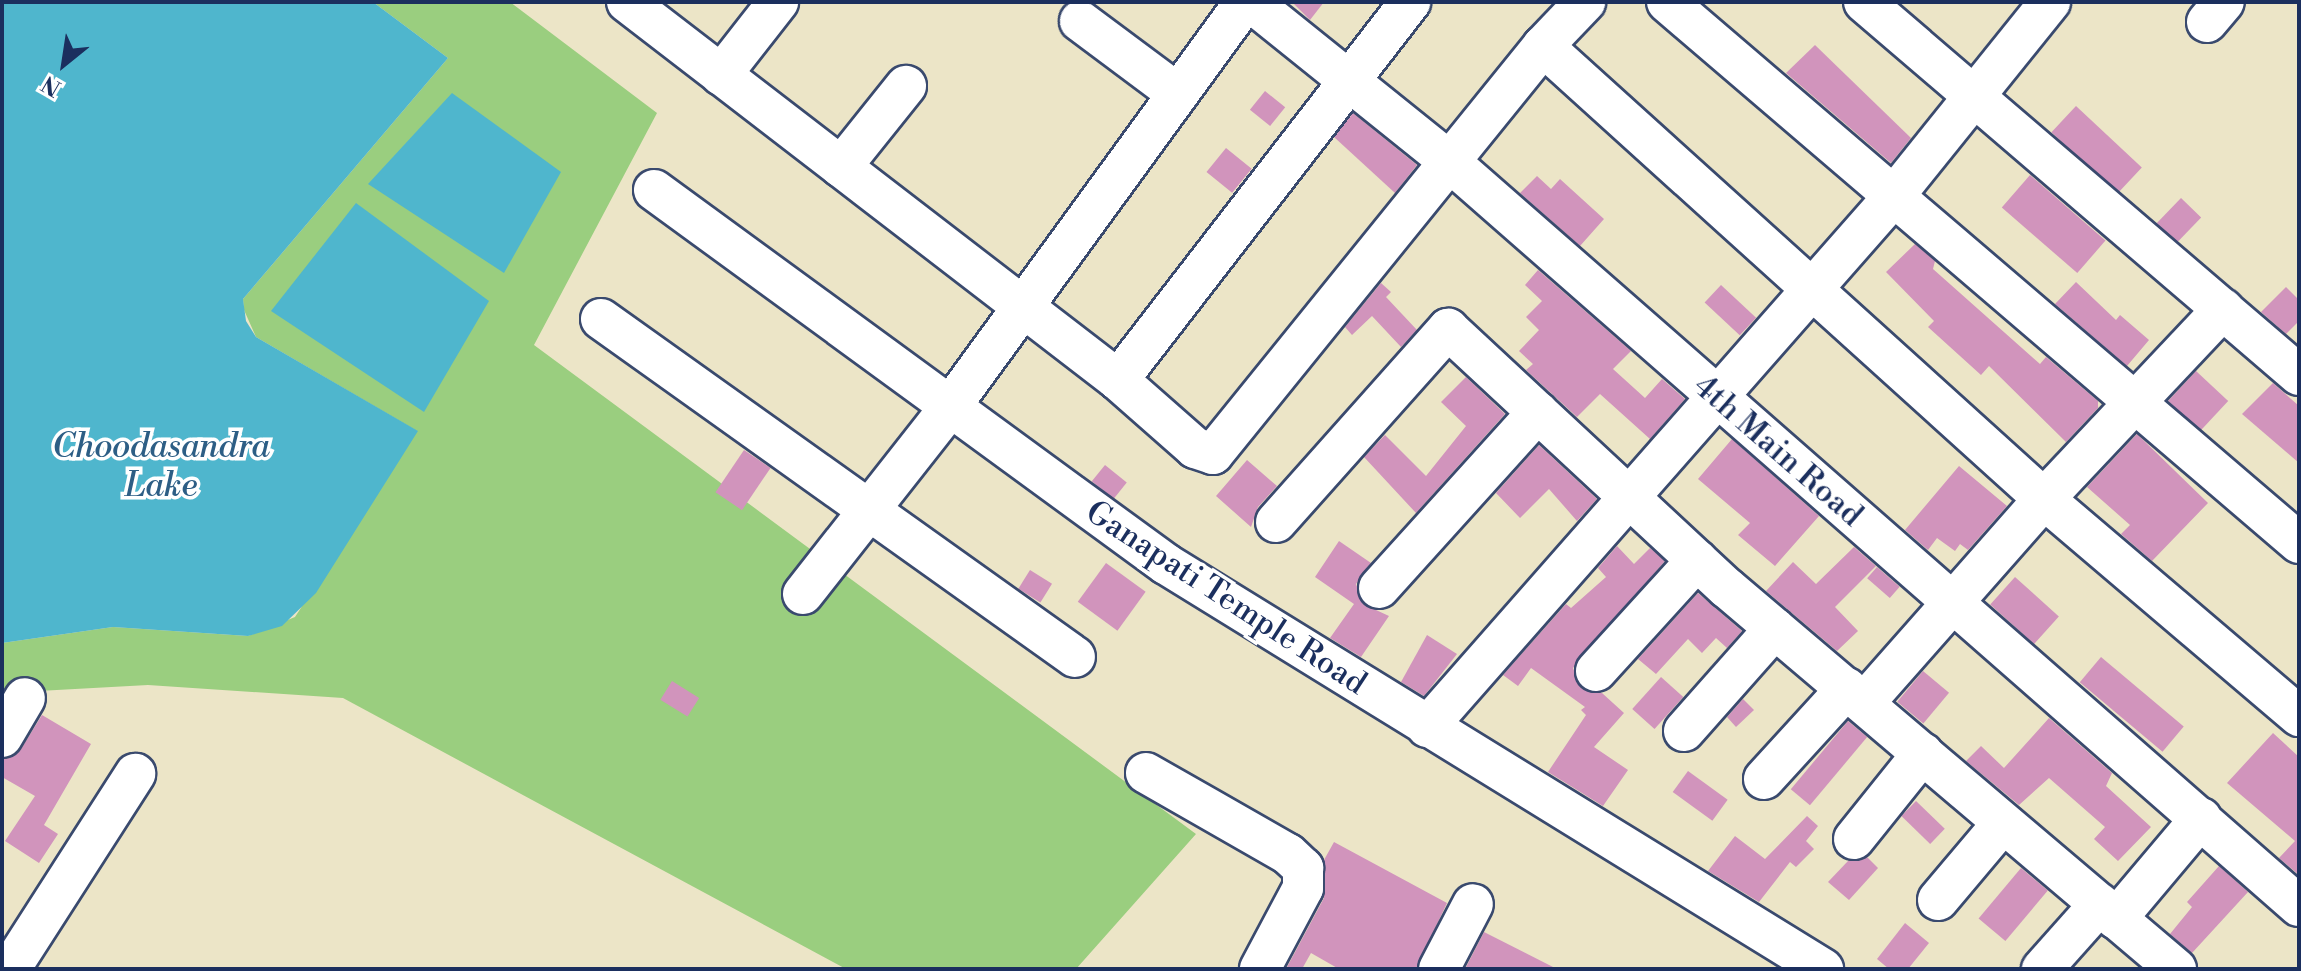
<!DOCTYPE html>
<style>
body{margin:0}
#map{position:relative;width:2301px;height:971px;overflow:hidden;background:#ece5c7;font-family:"Libre Bodoni",serif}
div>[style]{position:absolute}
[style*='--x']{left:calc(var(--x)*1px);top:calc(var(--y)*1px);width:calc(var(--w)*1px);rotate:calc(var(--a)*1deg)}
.green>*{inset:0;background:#9ace7f}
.water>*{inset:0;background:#4fb6cd}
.building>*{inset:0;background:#d194bc;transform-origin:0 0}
.roads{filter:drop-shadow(2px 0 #3a4a6e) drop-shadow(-2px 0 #3a4a6e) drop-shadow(0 2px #3a4a6e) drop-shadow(0 -2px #3a4a6e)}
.minor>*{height:40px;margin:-20px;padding:0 20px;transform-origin:20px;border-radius:20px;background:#fff}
span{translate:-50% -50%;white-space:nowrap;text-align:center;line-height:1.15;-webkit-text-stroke:7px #fff;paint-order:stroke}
.street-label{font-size:32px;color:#1b2f5e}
.water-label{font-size:34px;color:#2d5e85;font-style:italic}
.frame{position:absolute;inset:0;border:4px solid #1b2f5e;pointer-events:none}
.north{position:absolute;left:24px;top:24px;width:80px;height:80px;-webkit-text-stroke:6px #fff;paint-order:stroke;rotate:210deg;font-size:22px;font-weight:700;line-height:32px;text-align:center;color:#1b2f5e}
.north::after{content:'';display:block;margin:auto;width:28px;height:36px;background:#1b2f5e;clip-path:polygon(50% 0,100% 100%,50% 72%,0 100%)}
</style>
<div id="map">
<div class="green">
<div style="clip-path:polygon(373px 2px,510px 2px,657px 113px,534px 345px,1196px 834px,1076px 969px,846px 969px,343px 698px,148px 685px,2px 693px,2px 643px,113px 627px,248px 636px,295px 617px,417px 431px,256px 337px,244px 310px,243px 299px,448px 58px)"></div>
</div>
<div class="water">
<div style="clip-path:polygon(2px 2px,373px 2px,448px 58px,243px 299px,246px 321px,256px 337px,418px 431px,316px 593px,282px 626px,248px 636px,113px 627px,2px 643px)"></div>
<div style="clip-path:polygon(452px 93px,561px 172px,504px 273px,368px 184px)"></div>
<div style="clip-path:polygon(356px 203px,489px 301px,424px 412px,271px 311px)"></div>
</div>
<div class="building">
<div style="clip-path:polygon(1292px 2px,1324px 2px,1310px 20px)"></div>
<div style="clip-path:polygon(1815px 45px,1911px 138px,1891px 163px,1786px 73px)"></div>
<div style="left:1265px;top:91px;width:26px;height:24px;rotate:39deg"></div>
<div style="left:2076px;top:106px;width:90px;height:36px;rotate:43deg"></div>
<div style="clip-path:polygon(1353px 113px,1417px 165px,1395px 193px,1334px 137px)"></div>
<div style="left:1226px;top:148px;width:33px;height:31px;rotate:39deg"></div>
<div style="left:2030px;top:175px;width:100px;height:43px;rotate:41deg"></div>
<div style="clip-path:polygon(1537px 176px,1551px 189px,1560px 179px,1604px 219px,1580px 246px,1520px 193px)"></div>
<div style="left:2181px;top:198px;width:28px;height:35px;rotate:44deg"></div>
<div style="clip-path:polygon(1915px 244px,1935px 261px,1933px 269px,2040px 364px,2046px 357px,2098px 401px,2098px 408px,2066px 442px,1989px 366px,1981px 375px,1928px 327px,1934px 321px,1886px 272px)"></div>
<div style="clip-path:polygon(1538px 270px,1631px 351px,1613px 369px,1645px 398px,1662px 379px,1685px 399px,1650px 439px,1600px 394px,1577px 417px,1526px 370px,1533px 364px,1519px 351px,1539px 330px,1526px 317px,1542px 301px,1525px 285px)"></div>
<div style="clip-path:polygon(2076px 282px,2116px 320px,2120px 315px,2149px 340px,2127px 366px,2055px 304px)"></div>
<div style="clip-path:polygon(1381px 283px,1391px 292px,1386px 297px,1417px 330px,1401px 347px,1372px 316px,1352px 335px,1345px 327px)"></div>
<div style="left:1721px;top:285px;width:48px;height:24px;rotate:43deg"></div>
<div style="clip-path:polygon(2286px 287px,2299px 300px,2299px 321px,2286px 334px,2261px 312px)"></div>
<div style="left:2196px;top:371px;width:44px;height:41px;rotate:43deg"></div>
<div style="clip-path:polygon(1466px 377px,1505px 414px,1416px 513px,1364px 457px,1385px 435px,1426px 476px,1466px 426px,1441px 402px)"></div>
<div style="clip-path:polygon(2273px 383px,2299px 406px,2299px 463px,2242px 414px)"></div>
<div style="clip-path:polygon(2137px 434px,2208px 503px,2152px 561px,2121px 534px,2130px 525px,2087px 487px)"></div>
<div style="clip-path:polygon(1732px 439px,1819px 516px,1775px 566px,1738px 535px,1750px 523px,1698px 479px)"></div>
<div style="clip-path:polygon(1539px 445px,1597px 499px,1577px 521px,1549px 489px,1520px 518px,1496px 493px)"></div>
<div style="left:744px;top:450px;width:32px;height:51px;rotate:34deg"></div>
<div style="clip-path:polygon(1247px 460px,1277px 486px,1258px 507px,1251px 527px,1216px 496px)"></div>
<div style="left:1105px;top:465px;width:28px;height:21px;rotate:39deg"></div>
<div style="clip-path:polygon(1959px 466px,2007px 506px,1968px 550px,1960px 544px,1955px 551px,1937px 538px,1928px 550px,1905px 530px)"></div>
<div style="clip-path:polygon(1339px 541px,1371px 563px,1356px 584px,1363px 604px,1389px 616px,1361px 657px,1330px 638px,1354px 604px,1315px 577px)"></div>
<div style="clip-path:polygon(1617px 546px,1634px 564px,1650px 548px,1665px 561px,1573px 668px,1581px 688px,1602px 693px,1624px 713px,1594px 747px,1628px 770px,1603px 806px,1548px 772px,1586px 715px,1581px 710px,1585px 707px,1531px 668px,1518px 686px,1503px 675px,1566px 604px,1571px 608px,1606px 577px,1598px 568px)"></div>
<div style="clip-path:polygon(1854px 547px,1876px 566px,1835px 607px,1858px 631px,1837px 651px,1766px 591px,1793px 562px,1816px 584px)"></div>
<div style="left:1106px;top:563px;width:49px;height:48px;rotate:36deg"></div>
<div style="left:1877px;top:567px;width:30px;height:15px;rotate:41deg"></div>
<div style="left:1030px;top:570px;width:26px;height:22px;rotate:32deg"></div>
<div style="left:2015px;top:577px;width:59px;height:37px;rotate:42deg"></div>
<div style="clip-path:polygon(1698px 593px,1742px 631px,1727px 648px,1716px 638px,1702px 653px,1688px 639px,1656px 674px,1638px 659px)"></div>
<div style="clip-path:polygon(1427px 635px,1457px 654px,1424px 696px,1401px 682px)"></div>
<div style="left:2101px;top:657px;width:108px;height:33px;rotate:40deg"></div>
<div style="left:1923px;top:671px;width:34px;height:40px;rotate:40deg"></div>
<div style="left:1661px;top:677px;width:30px;height:43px;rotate:42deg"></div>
<div style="left:672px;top:681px;width:32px;height:22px;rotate:32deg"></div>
<div style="clip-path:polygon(1743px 699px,1754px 710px,1736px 727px,1727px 717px)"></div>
<div style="clip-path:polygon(42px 715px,91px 744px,44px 825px,58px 834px,39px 863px,5px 841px,35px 796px,2px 777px,2px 760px,21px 749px)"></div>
<div style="clip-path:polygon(2049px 718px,2112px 773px,2106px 786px,2151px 827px,2118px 861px,2094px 839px,2105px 827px,2049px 778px,2019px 805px,1966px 761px,1981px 746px,2004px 768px)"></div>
<div style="left:1848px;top:721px;width:25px;height:89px;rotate:40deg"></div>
<div style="clip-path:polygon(2273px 733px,2299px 757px,2299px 875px,2279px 858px,2295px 841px,2227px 783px)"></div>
<div style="left:1688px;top:771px;width:49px;height:26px;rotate:36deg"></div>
<div style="left:1916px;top:801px;width:40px;height:21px;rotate:44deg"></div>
<div style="clip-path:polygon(1807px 816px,1818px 826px,1806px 841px,1814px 849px,1796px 867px,1790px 862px,1759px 902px,1708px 871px,1735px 836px,1765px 859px)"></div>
<div style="clip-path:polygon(1334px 842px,1447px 903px,1416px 969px,1339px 969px,1311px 953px,1302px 969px,1286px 969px,1324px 898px,1324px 860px)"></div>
<div style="clip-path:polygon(1867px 857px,1878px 868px,1849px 900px,1828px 882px,1848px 861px)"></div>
<div style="clip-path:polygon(2219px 866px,2248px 892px,2192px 953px,2170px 934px,2192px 907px,2187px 902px)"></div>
<div style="left:2021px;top:868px;width:35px;height:66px;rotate:40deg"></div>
<div style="clip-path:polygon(1905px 923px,1929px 943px,1908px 969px,1889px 969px,1877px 959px)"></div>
<div style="clip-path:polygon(1484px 932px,1557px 969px,1465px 969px)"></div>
</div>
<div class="roads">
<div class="minor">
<div style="--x:627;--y:2;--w:620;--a:37.59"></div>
<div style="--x:1118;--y:380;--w:103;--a:41.4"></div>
<div style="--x:1195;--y:448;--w:19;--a:18"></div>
<div style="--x:1213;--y:454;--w:525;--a:-51.03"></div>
<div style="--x:1543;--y:46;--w:61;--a:-46.3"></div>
<div style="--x:1251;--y:2;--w:255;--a:38.8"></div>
<div style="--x:1450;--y:162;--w:1129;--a:41.23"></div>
<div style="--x:1667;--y:2;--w:832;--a:40.56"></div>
<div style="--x:1864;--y:2;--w:573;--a:40.61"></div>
<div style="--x:1080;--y:21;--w:122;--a:36.7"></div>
<div style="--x:2207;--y:22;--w:26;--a:-50"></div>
<div style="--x:1543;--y:46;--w:675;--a:42.12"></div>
<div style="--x:2044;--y:499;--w:335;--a:40.4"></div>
<div style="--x:721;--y:75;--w:93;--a:-52"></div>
<div style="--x:841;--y:167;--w:104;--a:-51.3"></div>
<div style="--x:654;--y:190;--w:634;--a:36.15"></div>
<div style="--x:1166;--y:564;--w:772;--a:31.65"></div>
<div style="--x:601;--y:319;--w:582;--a:35.49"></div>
<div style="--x:1118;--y:380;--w:478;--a:-52.3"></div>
<div style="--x:1276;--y:522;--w:259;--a:-48.3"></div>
<div style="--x:1448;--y:329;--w:381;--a:42.9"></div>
<div style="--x:1727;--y:588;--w:589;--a:40.32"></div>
<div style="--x:1379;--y:588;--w:237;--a:-47.9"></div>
<div style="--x:803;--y:594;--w:238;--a:-51.8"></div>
<div style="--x:950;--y:407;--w:501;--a:-53.93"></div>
<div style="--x:1596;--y:671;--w:150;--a:-47.7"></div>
<div style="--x:1864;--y:703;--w:272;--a:-48.6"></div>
<div style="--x:2044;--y:499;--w:261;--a:-46.7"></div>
<div style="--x:1427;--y:727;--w:707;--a:-48.67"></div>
<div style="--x:1894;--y:196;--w:249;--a:-51.2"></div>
<div style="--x:1684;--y:731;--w:137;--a:-48.5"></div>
<div style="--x:2;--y:737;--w:45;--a:-59.5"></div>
<div style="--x:1146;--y:773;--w:163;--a:29.7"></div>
<div style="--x:1288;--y:854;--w:21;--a:43"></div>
<div style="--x:1303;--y:868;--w:20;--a:90"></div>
<div style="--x:1303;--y:888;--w:92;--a:118"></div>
<div style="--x:1764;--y:779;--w:123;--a:-47.6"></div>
<div style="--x:1854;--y:839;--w:110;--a:-51.3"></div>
<div style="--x:1938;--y:900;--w:99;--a:-49.9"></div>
<div style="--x:2116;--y:919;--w:132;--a:-49.9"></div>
<div style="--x:10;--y:969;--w:232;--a:-57.3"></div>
<div style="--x:1439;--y:969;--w:73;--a:-62.4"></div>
<div style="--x:2042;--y:969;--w:87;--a:-48.3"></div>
</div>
</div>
<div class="street-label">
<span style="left:1778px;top:451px;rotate:41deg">4th Main Road</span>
<span style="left:1226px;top:598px;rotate:33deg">Ganapati Temple Road</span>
</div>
<div class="water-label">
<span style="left:161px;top:467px">Choodasandra<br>Lake</span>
</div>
<div class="frame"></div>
<div class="north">N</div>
</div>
